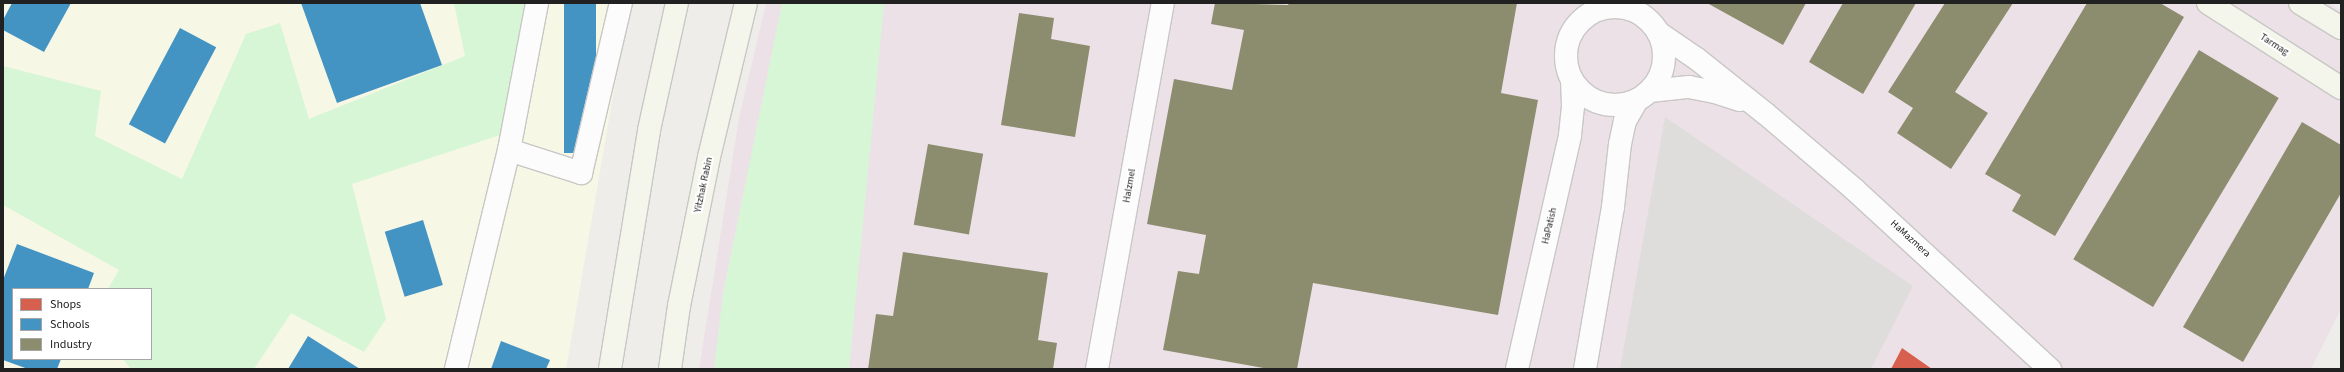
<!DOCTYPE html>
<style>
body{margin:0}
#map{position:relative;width:2344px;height:372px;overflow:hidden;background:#efede9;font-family:"Source Sans 3",sans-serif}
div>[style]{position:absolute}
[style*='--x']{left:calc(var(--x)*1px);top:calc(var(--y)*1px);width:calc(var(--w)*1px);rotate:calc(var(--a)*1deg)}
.industrial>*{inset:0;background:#ede1e8}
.education>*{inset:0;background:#f7f7e5}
.park>*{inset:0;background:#d6f6d6}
.parking>*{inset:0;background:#dedddb}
.shops>*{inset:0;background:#d6604d}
.schools>*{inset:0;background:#4393c3;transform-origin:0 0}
.industry>*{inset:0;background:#8c8c6e;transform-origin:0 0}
.roads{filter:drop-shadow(1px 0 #c8c7c5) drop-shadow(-1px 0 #c8c7c5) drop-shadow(0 1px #c8c7c5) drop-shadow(0 -1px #c8c7c5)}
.street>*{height:22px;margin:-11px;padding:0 11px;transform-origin:11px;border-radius:11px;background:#fdfcfc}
.street>.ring{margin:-11px;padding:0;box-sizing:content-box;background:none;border:22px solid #fdfcfc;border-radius:50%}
.secondary>*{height:22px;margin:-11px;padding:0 11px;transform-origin:11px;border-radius:11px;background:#f4f5eb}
span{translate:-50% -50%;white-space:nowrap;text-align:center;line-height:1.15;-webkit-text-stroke:4px #fff;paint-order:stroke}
.street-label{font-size:10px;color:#212121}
.frame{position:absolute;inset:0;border:4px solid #212121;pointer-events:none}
.legend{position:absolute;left:12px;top:288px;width:140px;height:72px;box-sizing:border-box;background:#fff;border:1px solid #a6a6a6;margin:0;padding:5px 7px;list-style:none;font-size:12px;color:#212121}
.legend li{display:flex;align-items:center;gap:8px;height:20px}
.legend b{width:20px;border:1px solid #a6a6a6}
</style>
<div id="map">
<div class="industrial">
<div style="clip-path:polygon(766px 3px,2329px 3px,2341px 11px,2341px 309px,2311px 369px,699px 369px,739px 118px)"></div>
</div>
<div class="education">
<div style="clip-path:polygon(evenodd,3px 3px,629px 3px,566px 369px,3px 369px,3px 3px,13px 289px,151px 289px,151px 359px,13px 359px,13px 289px)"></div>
</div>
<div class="park">
<div style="clip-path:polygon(454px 3px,525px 3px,503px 134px,352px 184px,386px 319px,364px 352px,291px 313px,254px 369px,131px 369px,123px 359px,151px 359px,151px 289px,108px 289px,119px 270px,3px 205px,3px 66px,101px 91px,95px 136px,182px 179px,246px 34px,280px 23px,309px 119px,465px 56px)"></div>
<div style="clip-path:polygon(782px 3px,884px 3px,849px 369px,714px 369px,723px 294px)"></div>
</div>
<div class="parking">
<div style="clip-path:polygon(1665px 117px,1913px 286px,1871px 369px,1620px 369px)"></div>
</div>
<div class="shops">
<div style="clip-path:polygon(1902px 348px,1932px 369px,1891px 369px)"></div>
</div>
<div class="schools">
<div style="clip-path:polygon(12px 3px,71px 3px,44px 52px,3px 30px,3px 20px)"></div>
<div style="clip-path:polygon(301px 3px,420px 3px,442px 65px,337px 103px)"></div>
<div style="left:564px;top:3px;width:32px;height:150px"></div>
<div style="left:180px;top:28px;width:41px;height:109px;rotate:28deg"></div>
<div style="left:423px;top:220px;width:68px;height:40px;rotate:73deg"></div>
<div style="clip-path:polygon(17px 244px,94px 273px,88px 289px,13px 289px,13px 359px,61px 359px,57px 369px,28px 369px,3px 360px,3px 280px)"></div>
<div style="clip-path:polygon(308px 336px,360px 369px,288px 369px)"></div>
<div style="clip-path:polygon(501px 341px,550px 360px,546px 369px,491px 369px)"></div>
</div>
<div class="industry">
<div style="clip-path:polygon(1215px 3px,1288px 5px,1289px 3px,1517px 3px,1501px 93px,1538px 100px,1498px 315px,1313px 283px,1297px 369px,1269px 369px,1163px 350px,1178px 271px,1199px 274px,1206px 235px,1147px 224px,1174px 79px,1232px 90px,1244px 30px,1211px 24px)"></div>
<div style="clip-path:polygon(1707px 3px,1806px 3px,1783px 45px)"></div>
<div style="clip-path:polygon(1843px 3px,1916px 3px,1863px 94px,1809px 62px)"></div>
<div style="clip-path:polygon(1945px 3px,2013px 3px,1955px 92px,1988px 113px,1951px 169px,1897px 133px,1913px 108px,1888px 92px)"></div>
<div style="clip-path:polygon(2087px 3px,2160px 3px,2184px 17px,2055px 236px,2012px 211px,2021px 195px,1985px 174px)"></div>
<div style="clip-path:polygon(1019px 13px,1054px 18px,1051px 39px,1090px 46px,1075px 137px,1001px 125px)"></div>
<div style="left:2199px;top:50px;width:93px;height:244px;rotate:31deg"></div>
<div style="clip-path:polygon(2302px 122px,2341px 145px,2341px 193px,2243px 362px,2183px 327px)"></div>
<div style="left:928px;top:144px;width:56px;height:82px;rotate:10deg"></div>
<div style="clip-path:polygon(903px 252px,1048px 273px,1038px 340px,1057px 343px,1053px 369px,868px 369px,876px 314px,893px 316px)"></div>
</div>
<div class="roads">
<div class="street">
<div class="ring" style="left:1566px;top:7px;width:76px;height:76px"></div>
<div style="--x:1659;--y:33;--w:46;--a:34.4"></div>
<div style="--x:1697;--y:59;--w:88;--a:38.6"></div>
<div style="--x:1766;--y:114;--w:117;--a:40.5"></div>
<div style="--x:1855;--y:190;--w:265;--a:42.6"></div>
<div style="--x:1650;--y:91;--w:39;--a:-6"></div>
<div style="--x:1689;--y:87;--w:26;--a:11"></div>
<div style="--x:1715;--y:92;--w:26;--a:18"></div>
<div style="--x:509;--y:150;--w:150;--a:-79.2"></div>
<div style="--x:456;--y:369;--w:225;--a:-76.4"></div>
<div style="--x:509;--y:150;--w:76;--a:17.7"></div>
<div style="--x:581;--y:173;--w:175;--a:-76.8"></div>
<div style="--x:1097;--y:369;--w:372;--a:-79.8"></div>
<div style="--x:1517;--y:369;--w:240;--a:-77.2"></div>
<div style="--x:1570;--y:135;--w:29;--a:-84"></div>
<div style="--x:1573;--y:106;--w:25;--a:-92"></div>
<div style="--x:1585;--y:369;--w:164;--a:-80.2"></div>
<div style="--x:1613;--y:207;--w:63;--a:-83.7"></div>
<div style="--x:1620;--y:144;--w:24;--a:-78"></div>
<div style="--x:1625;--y:121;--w:24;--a:-60"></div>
</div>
<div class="secondary">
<div style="--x:2208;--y:3;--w:158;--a:32.6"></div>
<div style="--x:2300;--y:3;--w:48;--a:31.4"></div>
<div style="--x:610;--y:369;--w:242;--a:-80.7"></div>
<div style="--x:649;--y:130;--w:130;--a:-77.6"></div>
<div style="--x:670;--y:369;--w:64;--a:-81.9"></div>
<div style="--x:679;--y:306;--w:152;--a:-78.6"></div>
<div style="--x:709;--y:157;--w:158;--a:-76.5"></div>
</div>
</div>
<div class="street-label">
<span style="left:2274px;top:45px;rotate:32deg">Tarmag</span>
<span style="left:704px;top:185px;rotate:-78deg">Yitzhak Rabin</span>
<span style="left:1130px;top:186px;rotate:-80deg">HaIzmel</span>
<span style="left:1550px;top:226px;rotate:-77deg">HaPatish</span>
<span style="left:1910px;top:239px;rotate:42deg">HaMazmera</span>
</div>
<div class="frame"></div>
<ul class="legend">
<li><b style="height:11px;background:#d6604d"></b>Shops</li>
<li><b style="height:11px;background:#4393c3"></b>Schools</li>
<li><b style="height:11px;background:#8c8c6e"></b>Industry</li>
</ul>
</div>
